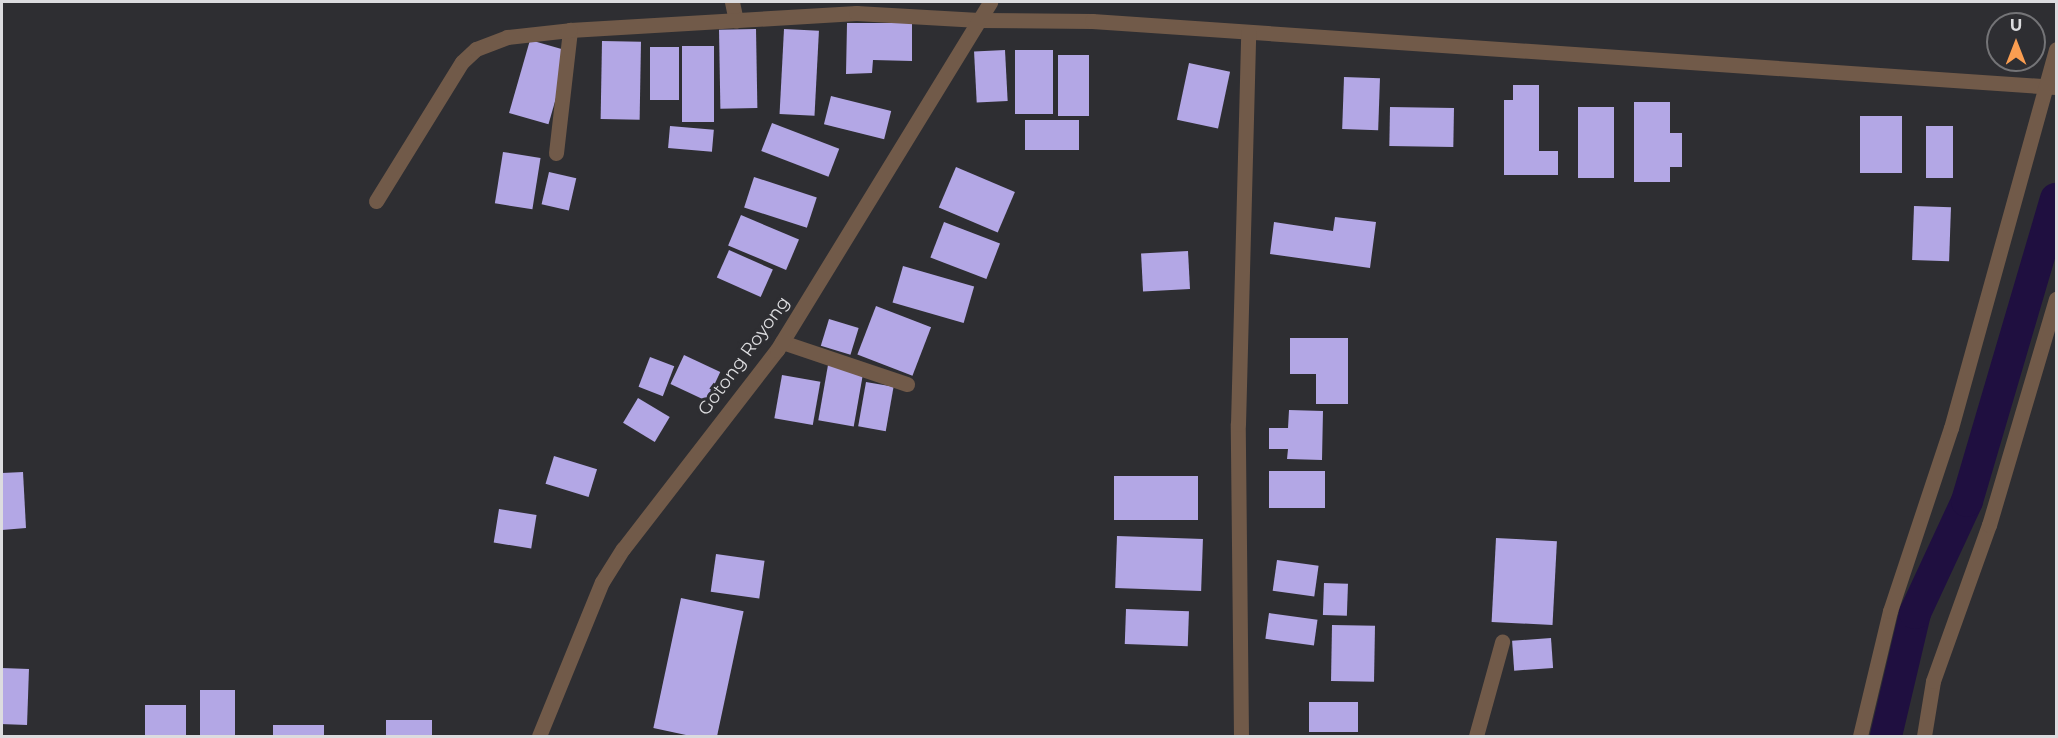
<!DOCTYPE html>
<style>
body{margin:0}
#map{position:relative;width:2058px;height:738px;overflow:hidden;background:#2e2e32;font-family:Montserrat,sans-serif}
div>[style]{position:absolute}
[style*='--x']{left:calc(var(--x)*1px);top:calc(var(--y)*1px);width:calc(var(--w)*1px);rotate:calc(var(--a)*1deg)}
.canal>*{height:32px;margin:-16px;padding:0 16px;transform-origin:16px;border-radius:16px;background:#1f0f40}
.building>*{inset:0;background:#b3a7e5;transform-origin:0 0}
.minor>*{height:15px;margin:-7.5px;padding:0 7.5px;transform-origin:7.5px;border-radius:7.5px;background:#715a49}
span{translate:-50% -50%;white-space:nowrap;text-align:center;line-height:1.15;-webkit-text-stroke:6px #2e2e32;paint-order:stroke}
.street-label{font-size:18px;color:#dcdcdf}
.frame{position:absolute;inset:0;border:3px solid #dcdcdf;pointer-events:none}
.north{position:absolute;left:1986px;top:12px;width:60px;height:60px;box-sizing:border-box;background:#2e2e32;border:2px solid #747477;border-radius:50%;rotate:0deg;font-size:16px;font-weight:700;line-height:24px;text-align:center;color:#dcdcdf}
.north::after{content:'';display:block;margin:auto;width:21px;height:27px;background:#fb9e51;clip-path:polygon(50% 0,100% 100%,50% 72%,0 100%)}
</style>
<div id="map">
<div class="canal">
<div style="--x:1886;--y:736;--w:126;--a:-76.7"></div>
<div style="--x:1915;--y:613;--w:123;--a:-65.1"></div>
<div style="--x:1967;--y:501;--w:315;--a:-73.6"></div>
</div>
<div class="building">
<div style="clip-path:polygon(847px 23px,912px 23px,912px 61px,873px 60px,872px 73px,846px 74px)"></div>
<div style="left:756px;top:29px;width:79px;height:37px;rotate:89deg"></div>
<div style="left:784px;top:29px;width:35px;height:85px;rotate:3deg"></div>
<div style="left:530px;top:40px;width:41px;height:76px;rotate:16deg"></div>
<div style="left:602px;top:41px;width:39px;height:78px;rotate:1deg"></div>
<div style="left:682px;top:46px;width:32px;height:76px"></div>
<div style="left:650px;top:47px;width:29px;height:53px"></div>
<div style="left:1005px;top:50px;width:51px;height:31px;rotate:87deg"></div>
<div style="left:1015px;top:50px;width:38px;height:64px"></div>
<div style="left:1058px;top:55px;width:31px;height:61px"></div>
<div style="left:1189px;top:63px;width:42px;height:58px;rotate:12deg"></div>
<div style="left:1344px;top:77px;width:36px;height:52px;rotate:2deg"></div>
<div style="clip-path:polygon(1513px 85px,1539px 85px,1539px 151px,1558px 151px,1558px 175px,1504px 175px,1504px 100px,1513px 100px)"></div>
<div style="left:831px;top:96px;width:62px;height:29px;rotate:14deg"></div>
<div style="clip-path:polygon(1634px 102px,1670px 102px,1670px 133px,1682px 133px,1682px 167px,1670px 167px,1670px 182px,1634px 182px)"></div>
<div style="left:1390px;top:107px;width:64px;height:39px;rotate:1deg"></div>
<div style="left:1578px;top:107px;width:36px;height:71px"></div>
<div style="left:1902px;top:116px;width:57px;height:42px;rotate:90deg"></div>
<div style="left:1025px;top:120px;width:54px;height:30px"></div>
<div style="left:772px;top:123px;width:72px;height:30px;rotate:21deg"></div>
<div style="left:670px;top:126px;width:44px;height:22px;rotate:5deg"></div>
<div style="left:1926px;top:126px;width:27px;height:52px"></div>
<div style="left:503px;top:152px;width:38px;height:52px;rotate:9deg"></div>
<div style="left:956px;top:167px;width:64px;height:44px;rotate:23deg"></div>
<div style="left:549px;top:172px;width:28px;height:33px;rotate:13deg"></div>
<div style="left:754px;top:177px;width:66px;height:32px;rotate:18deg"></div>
<div style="left:1914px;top:206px;width:37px;height:54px;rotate:2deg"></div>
<div style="left:741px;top:215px;width:63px;height:33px;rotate:23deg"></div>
<div style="clip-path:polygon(1335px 217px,1376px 222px,1370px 268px,1270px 254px,1274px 222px,1333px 231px)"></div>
<div style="left:944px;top:222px;width:60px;height:38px;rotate:21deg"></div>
<div style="left:729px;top:250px;width:48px;height:30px;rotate:24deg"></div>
<div style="left:1188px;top:251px;width:38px;height:47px;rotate:87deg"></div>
<div style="left:903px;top:266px;width:74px;height:38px;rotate:16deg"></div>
<div style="left:876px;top:306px;width:59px;height:52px;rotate:21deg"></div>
<div style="left:829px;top:319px;width:31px;height:28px;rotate:17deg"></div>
<div style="clip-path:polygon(1290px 338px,1348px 338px,1348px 404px,1316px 404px,1316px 374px,1290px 374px)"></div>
<div style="left:684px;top:355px;width:40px;height:32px;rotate:25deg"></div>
<div style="left:650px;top:357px;width:26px;height:32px;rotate:21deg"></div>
<div style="left:828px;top:365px;width:36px;height:56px;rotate:10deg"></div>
<div style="left:782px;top:375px;width:39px;height:44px;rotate:10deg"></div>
<div style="left:866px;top:382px;width:28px;height:45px;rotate:10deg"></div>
<div style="left:638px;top:398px;width:37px;height:29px;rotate:31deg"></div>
<div style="clip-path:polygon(1289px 410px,1323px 411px,1322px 460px,1287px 459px,1288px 449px,1269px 449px,1269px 428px,1288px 428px)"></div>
<div style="left:554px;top:456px;width:45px;height:29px;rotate:17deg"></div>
<div style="left:1269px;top:471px;width:56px;height:37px"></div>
<div style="clip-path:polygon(23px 472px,26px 528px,2px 530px,2px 473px)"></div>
<div style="left:1198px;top:476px;width:44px;height:84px;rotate:90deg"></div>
<div style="left:499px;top:509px;width:38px;height:34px;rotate:9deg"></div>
<div style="left:1117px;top:536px;width:86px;height:52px;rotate:2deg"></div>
<div style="left:1496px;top:538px;width:61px;height:84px;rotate:3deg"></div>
<div style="left:716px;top:554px;width:49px;height:38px;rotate:8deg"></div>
<div style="left:1277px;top:560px;width:42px;height:31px;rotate:8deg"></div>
<div style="left:1324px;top:583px;width:24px;height:32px;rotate:2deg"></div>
<div style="left:681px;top:598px;width:64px;height:133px;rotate:12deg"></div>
<div style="left:1126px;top:609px;width:63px;height:35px;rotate:2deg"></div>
<div style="left:1269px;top:613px;width:49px;height:26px;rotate:8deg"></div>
<div style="left:1332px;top:625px;width:43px;height:56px;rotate:1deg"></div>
<div style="left:1551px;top:638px;width:30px;height:39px;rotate:86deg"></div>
<div style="left:2px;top:668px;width:27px;height:56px;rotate:2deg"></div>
<div style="left:200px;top:690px;width:35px;height:46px"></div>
<div style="left:1309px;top:702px;width:49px;height:30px"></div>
<div style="left:145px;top:705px;width:41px;height:31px"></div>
<div style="left:386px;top:720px;width:46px;height:16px"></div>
<div style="left:324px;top:725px;width:11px;height:51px;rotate:90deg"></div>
</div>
<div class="minor">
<div style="--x:732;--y:2;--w:19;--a:78"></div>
<div style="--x:556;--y:153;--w:124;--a:-83.5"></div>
<div style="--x:570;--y:30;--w:287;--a:-3.4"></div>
<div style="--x:856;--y:13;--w:123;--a:3.3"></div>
<div style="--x:979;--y:20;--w:113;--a:0.5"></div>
<div style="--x:1092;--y:21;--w:966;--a:3.92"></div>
<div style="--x:376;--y:201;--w:163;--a:-58.3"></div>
<div style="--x:462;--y:62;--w:19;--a:-43"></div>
<div style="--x:476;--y:49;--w:33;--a:-21"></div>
<div style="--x:507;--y:37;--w:63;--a:-6.3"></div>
<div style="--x:782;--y:342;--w:132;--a:18.6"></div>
<div style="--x:539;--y:736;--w:166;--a:-67.8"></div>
<div style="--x:602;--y:582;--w:39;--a:-58"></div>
<div style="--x:623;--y:549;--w:252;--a:-52.3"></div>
<div style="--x:777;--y:350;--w:408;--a:-58.5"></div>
<div style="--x:1241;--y:736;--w:312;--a:-90.6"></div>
<div style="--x:1238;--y:424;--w:392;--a:-88.5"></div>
<div style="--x:1476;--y:736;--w:98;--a:-74.5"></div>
<div style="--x:1860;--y:736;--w:129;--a:-76.5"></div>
<div style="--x:1890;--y:611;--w:193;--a:-71.6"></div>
<div style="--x:1951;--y:428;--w:393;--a:-74.5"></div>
<div style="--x:1924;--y:736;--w:56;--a:-80.7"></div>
<div style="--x:1933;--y:681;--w:166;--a:-70.3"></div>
<div style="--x:1989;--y:525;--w:236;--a:-73.5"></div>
</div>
<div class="street-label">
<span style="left:744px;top:356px;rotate:-54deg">Gotong Royong</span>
</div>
<div class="frame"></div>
<div class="north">U</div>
</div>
